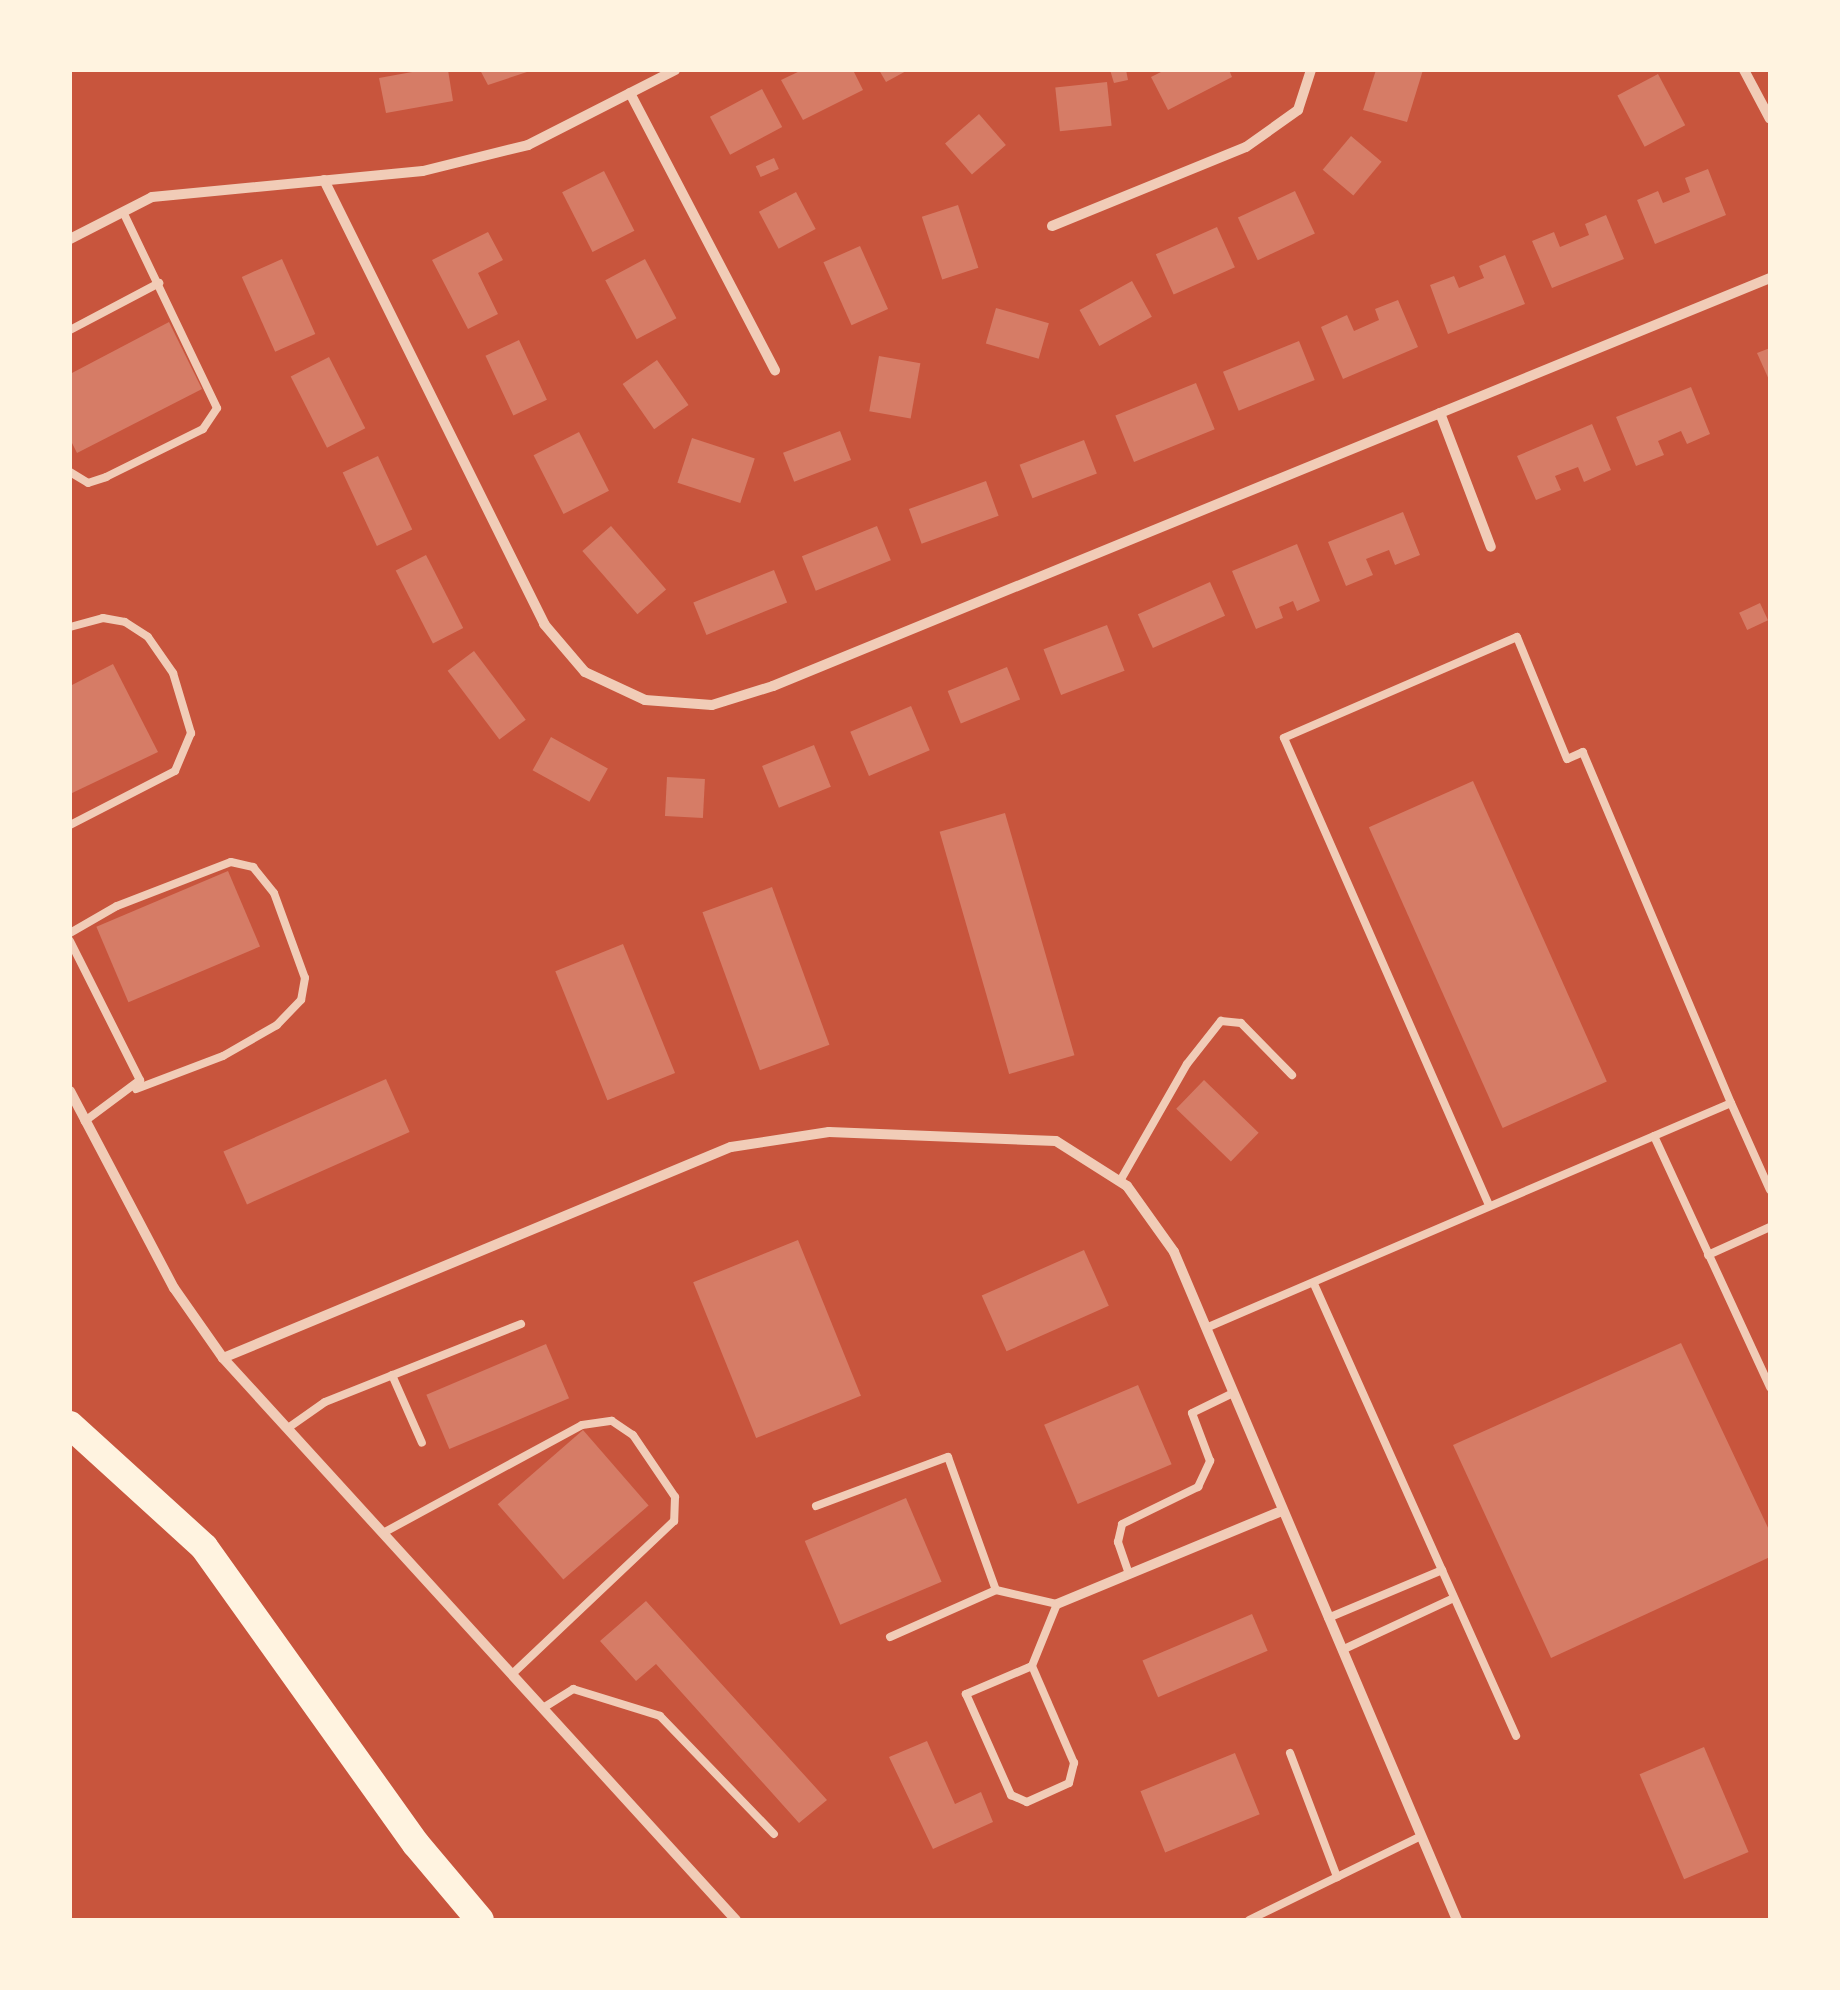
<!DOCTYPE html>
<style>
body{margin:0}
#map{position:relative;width:1840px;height:1990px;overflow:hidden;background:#c8553d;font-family:Poppins,sans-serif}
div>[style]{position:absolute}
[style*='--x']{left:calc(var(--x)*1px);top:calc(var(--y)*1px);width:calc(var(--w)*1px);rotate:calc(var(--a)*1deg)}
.building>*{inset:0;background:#d67c66;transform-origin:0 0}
.service>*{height:8px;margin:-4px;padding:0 4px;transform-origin:4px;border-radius:4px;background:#f1ccb7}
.minor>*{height:10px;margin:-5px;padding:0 5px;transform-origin:5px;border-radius:5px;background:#f1ccb7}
.motorway>*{height:28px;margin:-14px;padding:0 14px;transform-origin:14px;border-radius:14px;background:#fff3e0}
span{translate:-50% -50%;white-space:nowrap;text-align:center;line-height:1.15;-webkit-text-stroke:9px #fff3e0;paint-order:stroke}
.frame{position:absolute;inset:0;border:72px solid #fff3e0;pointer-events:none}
</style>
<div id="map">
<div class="building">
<div style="clip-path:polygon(423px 70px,448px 70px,453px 101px,386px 113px,379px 78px)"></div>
<div style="clip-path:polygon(480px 70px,533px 70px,488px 85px)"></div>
<div style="clip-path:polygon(802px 70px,853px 70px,863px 90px,803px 120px,781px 80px)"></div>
<div style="clip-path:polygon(879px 70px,908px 70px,886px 82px)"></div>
<div style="clip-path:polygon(1110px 70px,1126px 70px,1128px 80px,1114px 83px)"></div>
<div style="clip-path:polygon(1165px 70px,1229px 70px,1232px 77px,1168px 110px,1151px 77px)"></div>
<div style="clip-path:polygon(1376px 70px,1423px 70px,1407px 122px,1363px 110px)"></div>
<div style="left:1658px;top:74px;width:58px;height:46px;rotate:62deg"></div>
<div style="left:1107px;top:82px;width:44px;height:52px;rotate:84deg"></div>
<div style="left:762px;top:89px;width:43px;height:59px;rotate:62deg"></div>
<div style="left:979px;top:114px;width:41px;height:45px;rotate:49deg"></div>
<div style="left:1351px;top:136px;width:40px;height:44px;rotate:40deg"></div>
<div style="left:774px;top:158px;width:12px;height:20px;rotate:66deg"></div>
<div style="clip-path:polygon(1708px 169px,1726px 215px,1655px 244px,1637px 200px,1658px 191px,1663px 203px,1690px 192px,1685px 178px)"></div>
<div style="left:604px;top:171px;width:67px;height:47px;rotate:63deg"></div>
<div style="left:1295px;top:191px;width:47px;height:63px;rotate:65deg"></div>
<div style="left:796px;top:192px;width:42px;height:42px;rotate:62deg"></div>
<div style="left:958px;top:205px;width:66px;height:38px;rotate:72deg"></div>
<div style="clip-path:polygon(1606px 215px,1624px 259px,1552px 288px,1532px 241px,1554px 232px,1560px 247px,1589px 235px,1585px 224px)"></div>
<div style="left:1217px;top:227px;width:44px;height:67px;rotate:66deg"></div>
<div style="clip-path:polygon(488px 232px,503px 260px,478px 273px,498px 314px,468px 329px,432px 260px)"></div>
<div style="left:860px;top:246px;width:69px;height:40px;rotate:66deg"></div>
<div style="clip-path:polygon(1505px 255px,1525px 304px,1448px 334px,1430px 285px,1454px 276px,1459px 288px,1484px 278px,1479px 266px)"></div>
<div style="left:282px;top:259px;width:82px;height:44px;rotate:66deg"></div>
<div style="left:645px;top:259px;width:67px;height:45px;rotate:62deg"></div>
<div style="left:1132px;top:281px;width:41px;height:60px;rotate:61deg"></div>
<div style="clip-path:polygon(1398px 300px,1418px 347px,1343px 379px,1321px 327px,1347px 315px,1354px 331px,1379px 320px,1375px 309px)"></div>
<div style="left:996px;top:308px;width:55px;height:37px;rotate:16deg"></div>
<div style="clip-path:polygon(169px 322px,202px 389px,77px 453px,70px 439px,70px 374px)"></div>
<div style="left:519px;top:340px;width:66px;height:37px;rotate:65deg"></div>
<div style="left:1299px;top:341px;width:42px;height:82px;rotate:68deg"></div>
<div style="clip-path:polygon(1770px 348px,1770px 382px,1757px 353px)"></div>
<div style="left:879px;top:356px;width:42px;height:56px;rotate:10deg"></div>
<div style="left:329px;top:357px;width:80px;height:43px;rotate:63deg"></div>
<div style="left:657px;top:360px;width:55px;height:42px;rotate:55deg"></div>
<div style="left:1196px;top:383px;width:50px;height:87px;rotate:68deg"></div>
<div style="clip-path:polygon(1691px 387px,1710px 434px,1687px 444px,1681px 431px,1658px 441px,1664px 455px,1636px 466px,1616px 417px)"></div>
<div style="clip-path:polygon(1592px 424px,1611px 470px,1584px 482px,1578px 467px,1555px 476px,1561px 490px,1536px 500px,1517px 456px)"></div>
<div style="left:840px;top:431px;width:31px;height:61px;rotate:69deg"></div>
<div style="left:579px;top:432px;width:66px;height:51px;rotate:63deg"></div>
<div style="left:692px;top:438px;width:66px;height:47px;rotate:18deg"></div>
<div style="left:1084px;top:440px;width:36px;height:69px;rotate:69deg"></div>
<div style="left:378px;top:456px;width:81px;height:39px;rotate:65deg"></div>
<div style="left:986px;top:481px;width:37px;height:82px;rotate:70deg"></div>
<div style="clip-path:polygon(1403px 512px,1420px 555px,1395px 565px,1389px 550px,1366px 559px,1373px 575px,1346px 586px,1328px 542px)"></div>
<div style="left:611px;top:526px;width:84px;height:38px;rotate:49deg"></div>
<div style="left:877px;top:526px;width:37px;height:81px;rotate:68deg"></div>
<div style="clip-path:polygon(1297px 544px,1320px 601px,1297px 611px,1293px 601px,1279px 607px,1283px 618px,1256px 629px,1232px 571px)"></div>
<div style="left:426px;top:555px;width:82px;height:34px;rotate:63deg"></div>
<div style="left:774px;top:570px;width:35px;height:87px;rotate:68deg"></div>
<div style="left:1210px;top:582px;width:37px;height:79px;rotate:66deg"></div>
<div style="left:1760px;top:603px;width:19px;height:23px;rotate:65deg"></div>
<div style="left:1107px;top:625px;width:49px;height:68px;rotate:69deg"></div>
<div style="left:474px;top:651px;width:86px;height:33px;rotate:53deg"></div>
<div style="clip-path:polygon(113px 664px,158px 752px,70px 794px,70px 686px)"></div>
<div style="left:1007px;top:667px;width:35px;height:64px;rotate:68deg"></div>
<div style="left:911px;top:706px;width:48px;height:66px;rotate:67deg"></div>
<div style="left:551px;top:737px;width:65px;height:38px;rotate:29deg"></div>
<div style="left:814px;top:745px;width:45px;height:56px;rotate:68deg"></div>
<div style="left:667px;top:777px;width:38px;height:39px;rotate:3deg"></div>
<div style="left:1473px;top:781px;width:329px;height:114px;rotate:66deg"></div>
<div style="left:1005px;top:813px;width:252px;height:68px;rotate:74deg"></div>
<div style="left:228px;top:871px;width:82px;height:143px;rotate:67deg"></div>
<div style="left:772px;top:887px;width:168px;height:74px;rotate:70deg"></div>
<div style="left:623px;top:944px;width:139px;height:73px;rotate:68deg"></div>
<div style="left:386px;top:1079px;width:58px;height:178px;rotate:66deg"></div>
<div style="left:1204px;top:1080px;width:76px;height:40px;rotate:44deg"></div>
<div style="left:798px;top:1240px;width:168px;height:113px;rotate:68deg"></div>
<div style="left:1084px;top:1250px;width:61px;height:112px;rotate:66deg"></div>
<div style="clip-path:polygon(1681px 1343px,1770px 1532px,1770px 1557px,1551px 1658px,1453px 1445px)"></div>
<div style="left:546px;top:1344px;width:59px;height:130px;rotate:67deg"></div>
<div style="left:1138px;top:1385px;width:86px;height:102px;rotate:67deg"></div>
<div style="left:583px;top:1430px;width:100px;height:113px;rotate:49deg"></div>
<div style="left:906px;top:1498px;width:91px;height:110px;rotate:67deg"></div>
<div style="clip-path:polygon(646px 1601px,827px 1800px,799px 1823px,656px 1664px,636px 1681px,600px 1641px)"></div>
<div style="left:1252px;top:1614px;width:40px;height:119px;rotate:67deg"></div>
<div style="clip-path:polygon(927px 1741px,955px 1804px,981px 1792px,993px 1822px,933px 1849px,889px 1757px)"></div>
<div style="left:1704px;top:1747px;width:114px;height:70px;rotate:67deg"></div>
<div style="left:1235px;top:1753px;width:66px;height:102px;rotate:68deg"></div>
</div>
<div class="service">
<div style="--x:70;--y:330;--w:101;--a:-27.8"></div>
<div style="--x:70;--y:472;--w:21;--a:31"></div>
<div style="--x:88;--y:483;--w:19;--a:-18"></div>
<div style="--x:106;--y:477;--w:108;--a:-26.3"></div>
<div style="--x:203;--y:429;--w:25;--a:-56"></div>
<div style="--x:217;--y:408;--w:217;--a:-115.6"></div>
<div style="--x:70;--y:627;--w:34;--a:-15"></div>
<div style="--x:103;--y:618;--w:22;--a:10"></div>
<div style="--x:125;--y:622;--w:27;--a:33"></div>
<div style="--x:148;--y:637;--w:44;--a:55.2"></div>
<div style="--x:173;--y:673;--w:63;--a:73.3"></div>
<div style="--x:191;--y:733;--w:41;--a:112.8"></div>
<div style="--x:175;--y:771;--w:118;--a:152.8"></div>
<div style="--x:70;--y:933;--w:54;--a:-29.9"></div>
<div style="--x:117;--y:906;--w:122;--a:-21.1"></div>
<div style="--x:231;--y:862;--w:23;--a:13"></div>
<div style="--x:253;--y:867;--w:33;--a:51"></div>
<div style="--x:274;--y:893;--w:90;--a:70"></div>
<div style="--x:305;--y:978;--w:22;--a:100"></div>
<div style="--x:301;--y:1000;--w:35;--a:134"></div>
<div style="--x:277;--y:1025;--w:62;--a:150.1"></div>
<div style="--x:223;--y:1056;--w:93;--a:159.2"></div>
<div style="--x:70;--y:941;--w:156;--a:63.3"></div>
<div style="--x:140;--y:1080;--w:69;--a:143.3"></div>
<div style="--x:1731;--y:1103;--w:95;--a:65.9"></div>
<div style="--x:1654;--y:1136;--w:277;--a:65.2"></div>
<div style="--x:1120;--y:1181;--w:135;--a:-60.2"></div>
<div style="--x:1187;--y:1064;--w:55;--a:-51.7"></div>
<div style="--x:1221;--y:1021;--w:20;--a:6"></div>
<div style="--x:1241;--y:1023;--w:73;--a:45.6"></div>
<div style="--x:1708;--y:1255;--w:68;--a:-24.3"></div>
<div style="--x:1314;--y:1284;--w:495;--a:65.9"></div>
<div style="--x:1206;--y:1328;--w:571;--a:-23.2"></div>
<div style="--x:1731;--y:1103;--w:381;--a:-112.9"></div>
<div style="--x:1583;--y:752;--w:17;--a:156"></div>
<div style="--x:1567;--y:759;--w:132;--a:-112.3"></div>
<div style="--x:1517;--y:637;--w:254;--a:156.6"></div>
<div style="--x:1284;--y:738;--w:508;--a:66.31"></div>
<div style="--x:392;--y:1375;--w:74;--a:66.2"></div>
<div style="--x:288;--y:1428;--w:45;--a:-35.1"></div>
<div style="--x:325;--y:1402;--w:211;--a:-21.7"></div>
<div style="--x:816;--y:1506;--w:141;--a:-20.4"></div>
<div style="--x:948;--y:1457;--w:141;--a:70.2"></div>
<div style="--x:996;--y:1590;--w:63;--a:12.9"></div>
<div style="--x:1057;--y:1604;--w:67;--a:112"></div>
<div style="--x:1032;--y:1666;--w:72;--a:157"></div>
<div style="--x:966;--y:1694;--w:111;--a:66"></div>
<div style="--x:1011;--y:1795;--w:17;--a:24"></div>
<div style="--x:1027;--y:1802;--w:46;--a:-24.3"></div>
<div style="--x:1069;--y:1783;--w:21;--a:-76"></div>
<div style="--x:1074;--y:1763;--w:106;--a:-113.4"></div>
<div style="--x:383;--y:1533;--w:226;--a:-28.5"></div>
<div style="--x:582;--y:1425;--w:30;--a:-8"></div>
<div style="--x:612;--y:1421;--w:25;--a:34"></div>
<div style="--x:633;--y:1435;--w:75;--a:55.9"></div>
<div style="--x:675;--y:1497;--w:24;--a:92"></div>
<div style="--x:674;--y:1521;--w:223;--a:136.6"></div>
<div style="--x:1129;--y:1574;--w:34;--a:-109"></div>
<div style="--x:1118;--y:1542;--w:18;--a:-77"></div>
<div style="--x:1122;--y:1524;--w:85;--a:-26"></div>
<div style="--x:1198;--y:1487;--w:29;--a:-65"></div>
<div style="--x:1210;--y:1461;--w:51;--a:-110.6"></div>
<div style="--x:1192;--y:1413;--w:46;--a:-26"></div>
<div style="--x:1328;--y:1618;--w:124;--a:-22.8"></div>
<div style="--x:890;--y:1637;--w:116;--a:-23.9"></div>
<div style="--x:1342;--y:1650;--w:123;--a:-24.9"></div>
<div style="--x:543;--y:1708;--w:36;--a:-32"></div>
<div style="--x:573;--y:1689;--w:91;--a:17.2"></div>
<div style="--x:660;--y:1716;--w:164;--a:46"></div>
<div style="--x:1290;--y:1753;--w:133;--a:69.2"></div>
<div style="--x:1249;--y:1920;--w:191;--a:-26"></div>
</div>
<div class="minor">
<div style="--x:1744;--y:70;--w:55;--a:62"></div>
<div style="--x:630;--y:93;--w:313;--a:62.4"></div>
<div style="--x:324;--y:180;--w:496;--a:63.6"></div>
<div style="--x:544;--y:624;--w:63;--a:49.5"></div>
<div style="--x:585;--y:672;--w:66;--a:25"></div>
<div style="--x:645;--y:700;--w:67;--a:4.3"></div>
<div style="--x:712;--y:705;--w:64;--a:-17.3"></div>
<div style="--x:773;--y:686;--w:1077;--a:-22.26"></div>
<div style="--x:1052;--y:226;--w:209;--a:-22.2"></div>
<div style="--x:1246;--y:147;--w:64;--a:-35.4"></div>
<div style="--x:1298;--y:110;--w:42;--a:-72"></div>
<div style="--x:70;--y:239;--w:92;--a:-27.1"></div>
<div style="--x:152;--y:197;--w:272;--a:-5.5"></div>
<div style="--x:423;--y:171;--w:108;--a:-13.9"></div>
<div style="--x:528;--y:145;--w:165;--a:-27"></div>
<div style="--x:1440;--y:413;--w:143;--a:69.2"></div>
<div style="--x:70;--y:1091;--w:223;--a:62.2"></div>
<div style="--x:174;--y:1288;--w:85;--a:55"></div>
<div style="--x:223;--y:1358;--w:761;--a:47.61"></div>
<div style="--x:223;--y:1358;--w:550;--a:-22.56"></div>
<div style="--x:731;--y:1147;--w:99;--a:-8.7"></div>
<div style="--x:829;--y:1132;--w:227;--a:2.3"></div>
<div style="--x:1056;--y:1141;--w:84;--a:32.4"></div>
<div style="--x:1127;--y:1186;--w:81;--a:54.5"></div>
<div style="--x:1174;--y:1252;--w:725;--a:67.04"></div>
<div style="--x:1057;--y:1604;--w:243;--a:-22.5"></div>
</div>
<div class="motorway">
<div style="--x:70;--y:1425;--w:181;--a:42.3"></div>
<div style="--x:204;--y:1547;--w:365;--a:54.5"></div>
<div style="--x:416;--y:1844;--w:99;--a:49.9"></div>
</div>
<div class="frame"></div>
</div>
